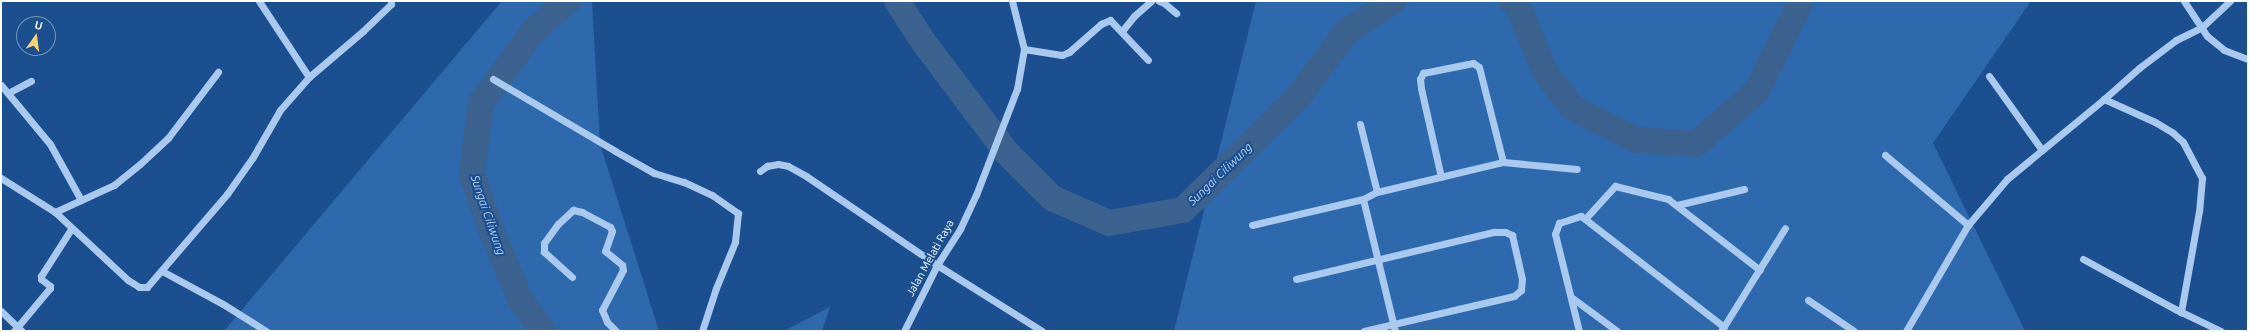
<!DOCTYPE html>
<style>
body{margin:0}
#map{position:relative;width:2249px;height:332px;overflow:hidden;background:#1b4f8f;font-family:Ubuntu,sans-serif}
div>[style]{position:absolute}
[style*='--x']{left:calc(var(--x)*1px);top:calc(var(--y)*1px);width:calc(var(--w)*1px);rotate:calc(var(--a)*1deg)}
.green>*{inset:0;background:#2e69ad}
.river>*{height:26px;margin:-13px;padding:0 13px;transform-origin:13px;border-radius:13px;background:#3c6290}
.minor>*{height:7px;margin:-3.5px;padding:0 3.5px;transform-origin:3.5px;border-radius:3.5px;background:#a9c9ee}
span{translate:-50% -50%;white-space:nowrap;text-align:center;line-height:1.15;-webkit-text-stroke:4px #1b4f8f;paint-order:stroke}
.street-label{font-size:11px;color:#fff}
.water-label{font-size:12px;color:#b5d3f5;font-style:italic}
.frame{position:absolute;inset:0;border:2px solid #fff;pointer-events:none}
.north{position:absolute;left:16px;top:16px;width:40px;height:40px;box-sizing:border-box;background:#1b4f8f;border:1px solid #7695bc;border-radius:50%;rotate:14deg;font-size:11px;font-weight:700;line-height:16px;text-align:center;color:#fff}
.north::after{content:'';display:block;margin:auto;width:14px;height:18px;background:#ffd166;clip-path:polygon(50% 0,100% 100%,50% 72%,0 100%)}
</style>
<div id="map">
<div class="green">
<div style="clip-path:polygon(502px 1px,592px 1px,600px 144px,659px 331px,224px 331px)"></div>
<div style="clip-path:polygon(1256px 1px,2031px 1px,1933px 143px,2025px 331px,1174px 331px)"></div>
<div style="clip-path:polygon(830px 307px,822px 331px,784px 331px)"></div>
</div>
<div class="river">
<div style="--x:897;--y:1;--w:46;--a:57.3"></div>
<div style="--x:922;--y:40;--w:141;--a:53"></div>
<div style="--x:1007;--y:153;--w:64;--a:45"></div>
<div style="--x:1052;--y:198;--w:62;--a:23.7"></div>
<div style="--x:1109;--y:223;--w:75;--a:-10"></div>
<div style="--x:1183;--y:210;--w:161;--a:-44.5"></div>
<div style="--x:1298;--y:97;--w:82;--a:-53.4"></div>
<div style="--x:1347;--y:31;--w:56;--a:-32.6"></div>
<div style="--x:1512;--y:1;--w:10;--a:45"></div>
<div style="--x:1519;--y:8;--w:69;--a:67.9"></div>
<div style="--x:1545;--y:72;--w:46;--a:52.1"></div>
<div style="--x:1573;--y:108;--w:71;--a:26.9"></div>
<div style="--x:1636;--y:140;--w:60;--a:3.8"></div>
<div style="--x:1696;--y:144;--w:81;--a:-41"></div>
<div style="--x:1757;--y:91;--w:100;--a:-63.9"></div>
<div style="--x:543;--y:331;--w:39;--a:-126"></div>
<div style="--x:520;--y:299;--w:73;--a:-112.7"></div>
<div style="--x:492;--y:232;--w:61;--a:-109"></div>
<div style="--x:472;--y:174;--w:72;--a:-82.8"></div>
<div style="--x:481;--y:103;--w:90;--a:-54"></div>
<div style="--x:534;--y:30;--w:45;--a:-40.5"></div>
</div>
<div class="minor">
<div style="--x:259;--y:1;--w:91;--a:56.7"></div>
<div style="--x:1159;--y:1;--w:5;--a:22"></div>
<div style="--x:1164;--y:3;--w:16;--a:40"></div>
<div style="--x:2184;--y:1;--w:42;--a:56.7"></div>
<div style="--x:2207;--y:36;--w:22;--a:39"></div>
<div style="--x:2224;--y:50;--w:26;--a:21"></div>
<div style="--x:1122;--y:31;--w:19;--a:-51"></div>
<div style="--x:1134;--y:16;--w:23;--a:-41"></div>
<div style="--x:1024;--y:49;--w:38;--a:9"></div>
<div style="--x:1062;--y:55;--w:8;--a:-23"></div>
<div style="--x:1069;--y:52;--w:43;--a:-41.2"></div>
<div style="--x:1101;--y:24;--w:10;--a:-24"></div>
<div style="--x:1110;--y:20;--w:55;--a:46.5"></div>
<div style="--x:1989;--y:76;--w:91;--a:54.4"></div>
<div style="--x:493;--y:79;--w:142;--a:30.5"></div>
<div style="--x:615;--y:151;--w:45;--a:29.4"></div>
<div style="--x:654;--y:173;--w:31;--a:17"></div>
<div style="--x:684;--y:182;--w:31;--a:25"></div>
<div style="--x:712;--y:195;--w:32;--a:35"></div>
<div style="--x:738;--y:213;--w:29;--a:96"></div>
<div style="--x:735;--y:242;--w:50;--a:112.4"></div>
<div style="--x:716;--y:288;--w:45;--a:108"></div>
<div style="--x:1;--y:85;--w:77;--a:50.3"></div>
<div style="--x:50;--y:144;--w:64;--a:61"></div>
<div style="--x:8;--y:93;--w:26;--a:-28"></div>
<div style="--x:2104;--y:99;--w:56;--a:24.3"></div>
<div style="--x:2155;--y:122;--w:21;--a:31"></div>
<div style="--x:2173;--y:133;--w:13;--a:42"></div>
<div style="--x:2183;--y:142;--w:41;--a:62.2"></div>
<div style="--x:2202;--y:178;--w:33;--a:95"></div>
<div style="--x:2199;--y:211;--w:103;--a:100.1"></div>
<div style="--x:1360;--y:124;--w:70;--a:76"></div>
<div style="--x:1885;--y:155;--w:109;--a:40.1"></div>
<div style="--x:760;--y:171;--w:9;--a:-36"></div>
<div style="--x:767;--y:166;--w:11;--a:-10"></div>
<div style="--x:778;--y:164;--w:10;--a:11"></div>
<div style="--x:788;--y:166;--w:21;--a:29"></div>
<div style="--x:806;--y:176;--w:158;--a:34.2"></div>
<div style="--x:937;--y:265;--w:124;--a:32.2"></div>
<div style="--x:1441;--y:177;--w:91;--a:-102.7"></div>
<div style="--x:1421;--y:88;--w:9;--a:-96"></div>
<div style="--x:1420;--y:79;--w:7;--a:-63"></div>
<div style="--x:1423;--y:73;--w:51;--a:-11.3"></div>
<div style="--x:1473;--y:63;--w:7;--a:34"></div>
<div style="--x:1479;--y:67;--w:98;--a:75.8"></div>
<div style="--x:1;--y:178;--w:64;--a:32.2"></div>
<div style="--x:55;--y:212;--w:100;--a:43"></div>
<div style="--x:128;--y:280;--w:13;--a:32"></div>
<div style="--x:139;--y:287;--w:8;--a:0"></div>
<div style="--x:147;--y:287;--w:123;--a:-49.3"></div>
<div style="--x:227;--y:194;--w:45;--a:-54.9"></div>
<div style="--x:253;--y:157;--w:54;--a:-60.1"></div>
<div style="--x:280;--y:110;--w:44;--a:-48.7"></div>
<div style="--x:309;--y:77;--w:71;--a:-40.4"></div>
<div style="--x:363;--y:31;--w:39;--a:-44"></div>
<div style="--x:391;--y:4;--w:3;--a:-90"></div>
<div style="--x:1363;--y:199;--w:136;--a:76.4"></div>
<div style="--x:1677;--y:205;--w:69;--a:-13.4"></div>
<div style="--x:55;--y:212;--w:65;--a:-24.6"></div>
<div style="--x:114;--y:185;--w:33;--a:-39"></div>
<div style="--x:140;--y:164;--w:38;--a:-43"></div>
<div style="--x:168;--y:138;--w:83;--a:-52.9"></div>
<div style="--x:1585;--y:219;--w:45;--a:-47.7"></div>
<div style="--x:1615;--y:186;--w:55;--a:13.8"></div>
<div style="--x:1668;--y:199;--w:116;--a:37.7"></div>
<div style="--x:1252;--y:225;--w:114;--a:-13.2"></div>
<div style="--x:1363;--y:199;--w:16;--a:-27"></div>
<div style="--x:1377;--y:192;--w:130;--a:-13.4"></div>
<div style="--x:1503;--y:162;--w:74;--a:5.4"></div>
<div style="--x:2083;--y:259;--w:105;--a:28.5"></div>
<div style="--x:2175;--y:309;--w:51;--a:25.6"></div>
<div style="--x:162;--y:271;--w:69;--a:28.4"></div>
<div style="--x:223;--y:304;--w:51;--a:32.1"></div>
<div style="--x:572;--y:277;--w:38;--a:-138"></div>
<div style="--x:544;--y:252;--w:9;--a:-90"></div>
<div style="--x:544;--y:243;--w:24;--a:-54"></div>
<div style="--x:558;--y:224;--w:21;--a:-43"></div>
<div style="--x:573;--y:210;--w:9;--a:13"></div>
<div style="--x:582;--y:212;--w:32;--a:28"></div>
<div style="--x:610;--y:227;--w:4;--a:63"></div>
<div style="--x:612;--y:231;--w:21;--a:109"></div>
<div style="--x:605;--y:251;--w:22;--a:39"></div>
<div style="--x:622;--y:265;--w:5;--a:79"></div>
<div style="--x:623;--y:270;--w:45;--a:117.7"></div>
<div style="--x:602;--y:310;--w:13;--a:67"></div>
<div style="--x:607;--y:322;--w:13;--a:45"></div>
<div style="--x:1296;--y:279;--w:204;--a:-13.4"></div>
<div style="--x:1494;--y:232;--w:11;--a:0"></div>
<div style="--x:1505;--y:232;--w:8;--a:23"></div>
<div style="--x:1512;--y:235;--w:45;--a:77.2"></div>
<div style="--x:1522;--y:279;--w:11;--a:95"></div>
<div style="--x:1521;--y:290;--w:9;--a:139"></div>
<div style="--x:1514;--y:296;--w:154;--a:166.9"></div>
<div style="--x:1571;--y:297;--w:57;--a:36.5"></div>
<div style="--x:1808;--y:300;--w:55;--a:34"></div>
<div style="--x:1;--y:311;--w:29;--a:44"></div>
<div style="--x:14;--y:331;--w:56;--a:-50.1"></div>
<div style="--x:50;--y:288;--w:2;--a:-90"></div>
<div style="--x:50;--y:286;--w:11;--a:-142"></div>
<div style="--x:41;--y:279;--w:3;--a:-90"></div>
<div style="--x:41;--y:276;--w:56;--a:-57.4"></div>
<div style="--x:904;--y:331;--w:74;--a:-63.4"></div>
<div style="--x:937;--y:265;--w:43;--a:-57.4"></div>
<div style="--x:960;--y:229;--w:38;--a:-65"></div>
<div style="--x:976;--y:195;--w:114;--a:-68.9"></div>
<div style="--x:1017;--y:89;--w:41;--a:-80.1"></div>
<div style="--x:1024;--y:49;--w:49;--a:-104"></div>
<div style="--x:1579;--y:331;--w:100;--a:-103.9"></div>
<div style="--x:1555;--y:234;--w:12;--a:-70"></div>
<div style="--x:1559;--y:223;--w:23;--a:-18"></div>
<div style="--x:1581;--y:216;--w:181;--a:37.8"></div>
<div style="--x:1721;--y:331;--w:121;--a:-58.1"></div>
<div style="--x:1906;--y:331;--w:123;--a:-59.7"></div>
<div style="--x:1968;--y:225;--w:60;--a:-49.7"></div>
<div style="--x:2007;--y:179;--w:126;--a:-39.5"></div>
<div style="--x:2104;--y:99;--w:47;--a:-41.5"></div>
<div style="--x:2139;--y:68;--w:46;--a:-37.1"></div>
<div style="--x:2176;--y:40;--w:28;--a:-26"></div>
<div style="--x:2201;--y:28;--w:40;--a:-43"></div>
</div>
<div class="street-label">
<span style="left:930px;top:258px;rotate:-61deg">Jalan Melati Raya</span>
</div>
<div class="water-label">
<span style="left:1220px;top:174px;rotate:-44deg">Sungai Ciliwung</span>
<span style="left:488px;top:215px;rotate:71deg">Sungai Ciliwung</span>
</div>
<div class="frame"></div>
<div class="north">U</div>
</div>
